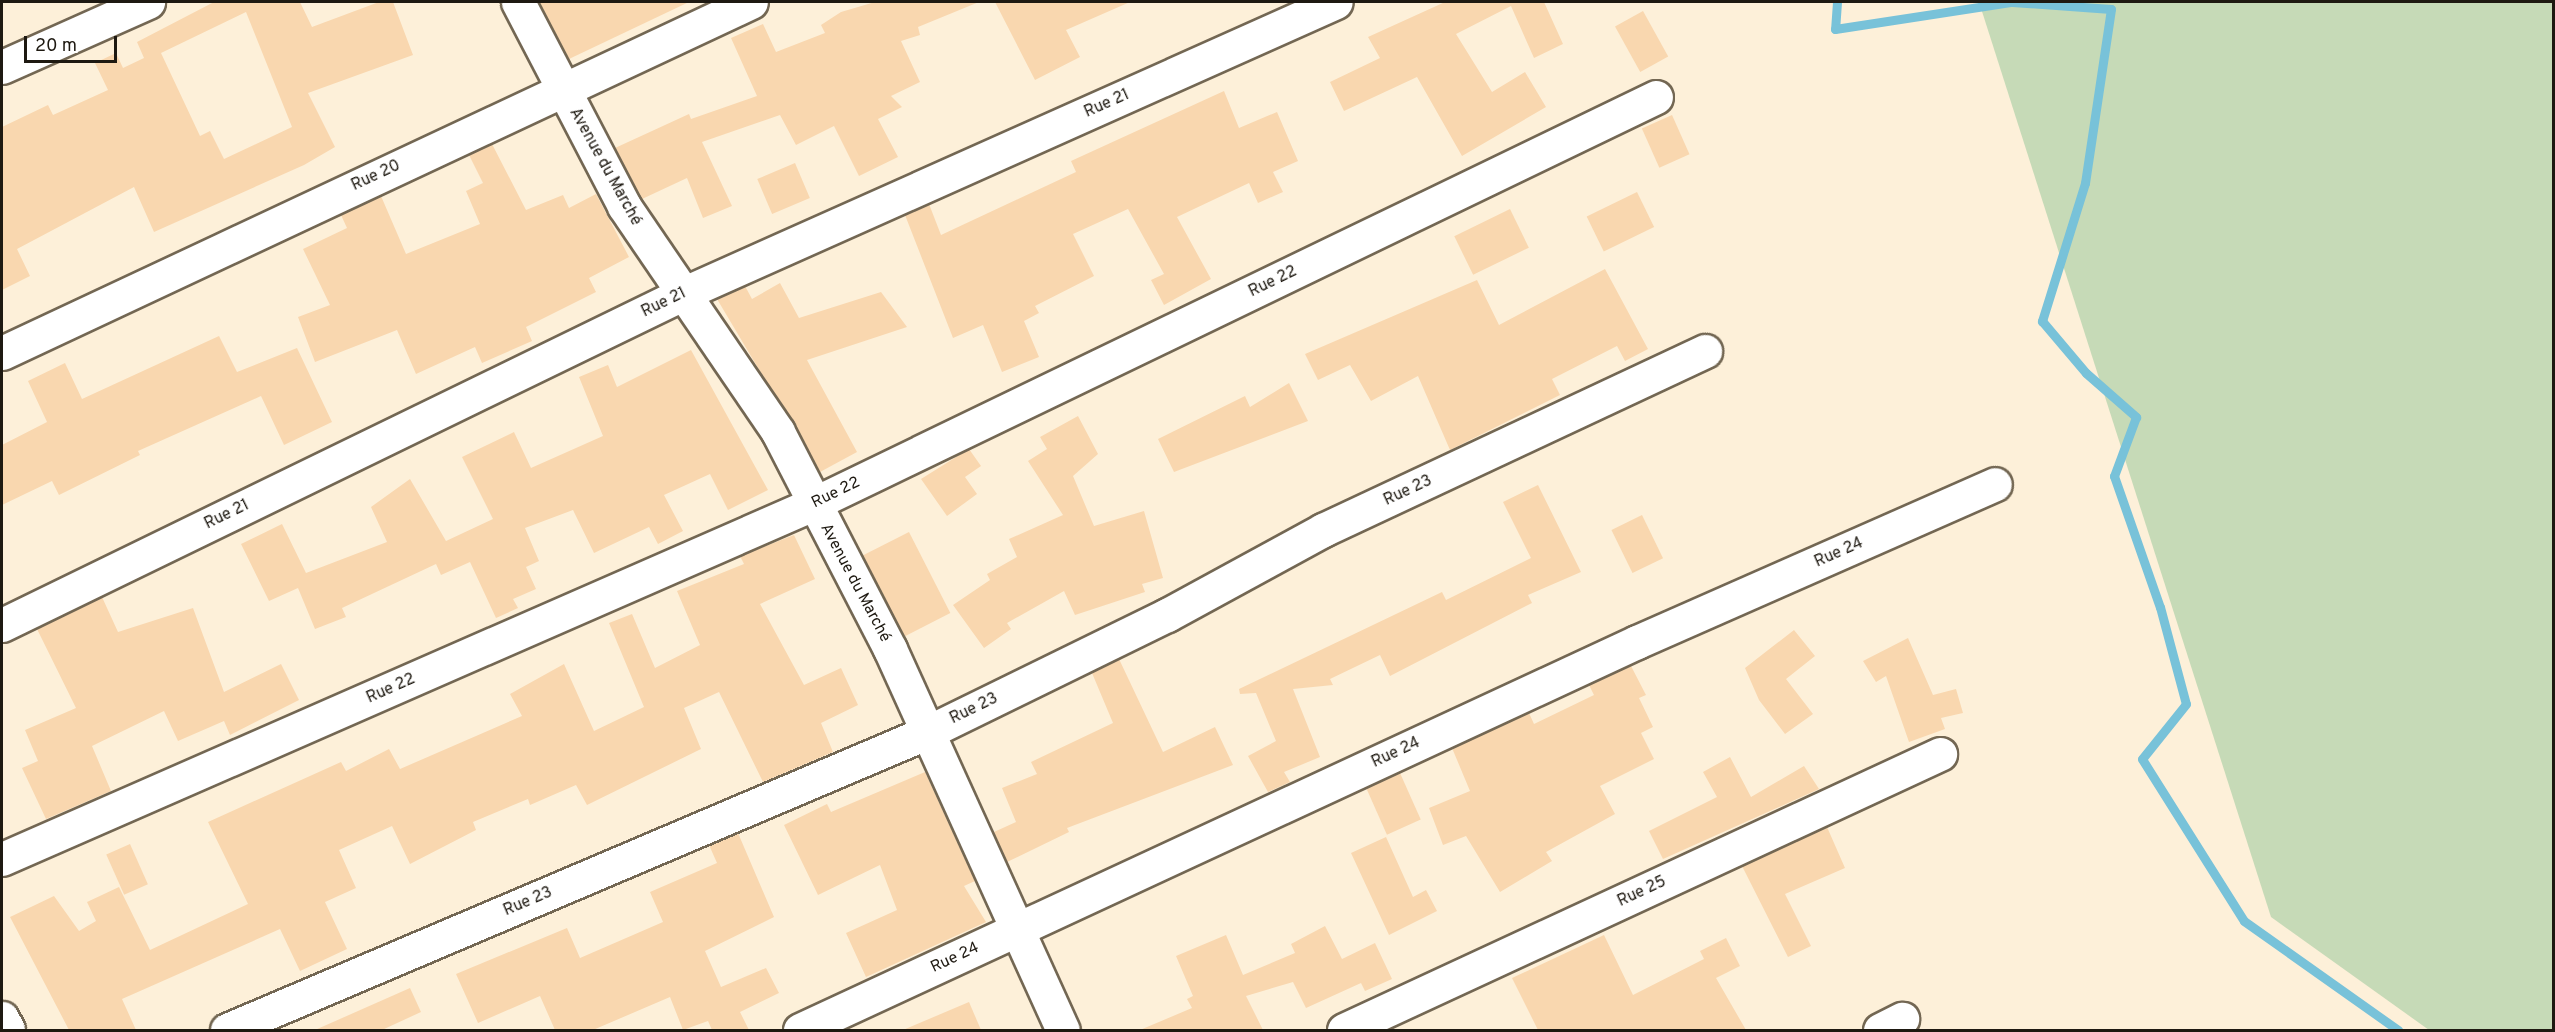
<!DOCTYPE html>
<meta charset="utf-8">
<style>
body{margin:0}
#map{position:relative;width:2555px;height:1032px;overflow:hidden;background:#fdf0d9;font-family:Overpass,sans-serif}
div>[style]{position:absolute}
[style*='--x']{left:calc(var(--x)*1px);top:calc(var(--y)*1px);width:calc(var(--w)*1px);rotate:calc(var(--a)*1deg)}
.green>*{inset:0;background:#c6dab7}
.stream>*{height:9px;margin:-4.5px;padding:0 4.5px;transform-origin:4.5px;border-radius:4.5px;background:#78c2d9}
.building>*{inset:0;background:#f9d7af;transform-origin:0 0}
.roads{filter:drop-shadow(2px 0 #736753) drop-shadow(-2px 0 #736753) drop-shadow(0 2px #736753) drop-shadow(0 -2px #736753)}
.minor>*{height:33px;margin:-16.5px;padding:0 16.5px;transform-origin:16.5px;border-radius:16.5px;background:#fff}
span{translate:-50% -50%;white-space:nowrap;text-align:center;line-height:1.15;-webkit-text-stroke:4.5px #fff;paint-order:stroke}
.street-label{font-size:16px;color:#1e1911}
.frame{position:absolute;inset:0;border:3px solid #1e1911;pointer-events:none}
.scale{position:absolute;left:24px;top:36px;width:93px;height:27px;box-sizing:border-box;border:3px solid #1e1911;border-top:0;padding-left:8px;font-size:18px;line-height:21px;white-space:nowrap;color:#1e1911;-webkit-text-stroke:4px #fff;paint-order:stroke}
</style>
<div id="map">
<div class="green">
<div style="clip-path:polygon(1979px 2px,2553px 2px,2553px 1030px,2429px 1030px,2271px 917px)"></div>
</div>
<div class="stream">
<div style="--x:1837;--y:2;--w:27;--a:94"></div>
<div style="--x:1835;--y:29;--w:179;--a:-8.7"></div>
<div style="--x:2012;--y:2;--w:99;--a:4"></div>
<div style="--x:2111;--y:9;--w:176;--a:98.5"></div>
<div style="--x:2085;--y:183;--w:145;--a:107.3"></div>
<div style="--x:2042;--y:321;--w:68;--a:49.8"></div>
<div style="--x:2086;--y:373;--w:67;--a:41.3"></div>
<div style="--x:2136;--y:417;--w:63;--a:110.4"></div>
<div style="--x:2114;--y:476;--w:139;--a:70.7"></div>
<div style="--x:2160;--y:607;--w:100;--a:75"></div>
<div style="--x:2186;--y:704;--w:70;--a:128.7"></div>
<div style="--x:2142;--y:759;--w:191;--a:57.8"></div>
<div style="--x:2244;--y:921;--w:189;--a:35.3"></div>
</div>
<div class="building">
<div style="clip-path:polygon(evenodd,214px 2px,300px 2px,312px 27px,379px 2px,393px 2px,413px 55px,308px 93px,335px 147px,304px 165px,154px 232px,134px 187px,17px 249px,30px 276px,2px 290px,2px 127px,48px 105px,53px 115px,108px 90px,95px 63px,116px 53px,123px 68px,144px 58px,137px 42px,214px 2px,246px 12px,292px 127px,224px 159px,210px 131px,200px 136px,161px 53px,246px 12px)"></div>
<div style="clip-path:polygon(539px 2px,689px 2px,569px 59px)"></div>
<div style="clip-path:polygon(875px 2px,979px 2px,918px 27px,920px 35px,901px 41px,920px 82px,891px 96px,902px 107px,878px 119px,898px 157px,859px 176px,834px 126px,796px 145px,780px 115px,702px 142px,732px 206px,703px 218px,687px 178px,642px 199px,615px 148px,689px 114px,691px 119px,757px 96px,731px 38px,763px 24px,776px 52px,825px 33px,821px 25px,841px 12px)"></div>
<div style="clip-path:polygon(995px 2px,1130px 2px,1066px 30px,1080px 57px,1035px 80px)"></div>
<div style="clip-path:polygon(1445px 2px,1544px 2px,1563px 44px,1534px 58px,1511px 6px,1456px 34px,1492px 92px,1525px 72px,1546px 107px,1462px 156px,1417px 77px,1344px 111px,1330px 82px,1380px 58px,1368px 37px)"></div>
<div style="left:1643px;top:11px;width:52px;height:32px;rotate:61deg"></div>
<div style="clip-path:polygon(1224px 91px,1239px 128px,1277px 112px,1298px 161px,1273px 172px,1283px 192px,1258px 203px,1249px 183px,1177px 217px,1211px 279px,1164px 305px,1151px 280px,1164px 274px,1128px 209px,1073px 234px,1094px 276px,1035px 306px,1039px 313px,1024px 321px,1039px 357px,1002px 372px,983px 325px,953px 338px,905px 215px,929px 204px,941px 235px,1076px 172px,1071px 161px)"></div>
<div style="left:1672px;top:115px;width:43px;height:33px;rotate:66deg"></div>
<div style="clip-path:polygon(492px 144px,526px 210px,563px 195px,569px 208px,596px 194px,629px 257px,589px 278px,596px 292px,526px 327px,532px 341px,482px 363px,475px 347px,416px 374px,397px 330px,315px 362px,298px 317px,330px 305px,303px 249px,347px 228px,341px 215px,381px 196px,406px 254px,480px 224px,466px 191px,483px 183px,469px 155px)"></div>
<div style="left:795px;top:163px;width:38px;height:41px;rotate:67deg"></div>
<div style="left:1637px;top:192px;width:39px;height:56px;rotate:64deg"></div>
<div style="left:1510px;top:209px;width:43px;height:62px;rotate:64deg"></div>
<div style="clip-path:polygon(1605px 269px,1648px 349px,1625px 361px,1617px 346px,1552px 379px,1560px 395px,1450px 450px,1418px 376px,1371px 401px,1350px 365px,1318px 380px,1305px 354px,1477px 280px,1499px 325px)"></div>
<div style="clip-path:polygon(780px 283px,799px 318px,881px 292px,907px 327px,807px 360px,857px 452px,820px 472px,717px 299px,745px 286px,752px 299px)"></div>
<div style="clip-path:polygon(219px 336px,237px 372px,297px 348px,332px 422px,284px 445px,261px 396px,138px 451px,140px 455px,59px 495px,52px 481px,2px 505px,2px 445px,47px 422px,28px 381px,65px 363px,82px 399px)"></div>
<div style="clip-path:polygon(691px 350px,768px 490px,728px 510px,710px 474px,664px 495px,683px 531px,658px 544px,649px 527px,594px 553px,573px 510px,525px 528px,539px 561px,526px 567px,536px 589px,513px 599px,518px 608px,496px 618px,470px 562px,441px 575px,436px 564px,342px 608px,346px 617px,315px 629px,298px 588px,269px 601px,241px 544px,282px 524px,306px 573px,387px 542px,371px 507px,410px 479px,446px 541px,493px 519px,462px 457px,514px 432px,531px 468px,603px 436px,579px 377px,608px 365px,617px 387px)"></div>
<div style="clip-path:polygon(1289px 383px,1308px 421px,1174px 472px,1158px 439px,1245px 396px,1250px 407px)"></div>
<div style="clip-path:polygon(1078px 416px,1098px 454px,1073px 476px,1094px 526px,1144px 511px,1163px 578px,1142px 584px,1145px 592px,1075px 615px,1064px 591px,1007px 623px,1011px 629px,984px 648px,953px 605px,990px 580px,987px 574px,1017px 557px,1009px 539px,1063px 515px,1028px 461px,1047px 449px,1040px 437px)"></div>
<div style="clip-path:polygon(969px 449px,981px 466px,965px 477px,977px 494px,947px 516px,921px 479px)"></div>
<div style="clip-path:polygon(1538px 485px,1581px 572px,1528px 595px,1532px 603px,1390px 676px,1380px 655px,1330px 679px,1333px 685px,1293px 689px,1320px 757px,1284px 772px,1290px 782px,1268px 792px,1248px 756px,1276px 741px,1256px 693px,1240px 694px,1239px 689px,1442px 592px,1446px 600px,1531px 558px,1503px 502px)"></div>
<div style="left:1642px;top:515px;width:48px;height:34px;rotate:64deg"></div>
<div style="left:909px;top:532px;width:91px;height:52px;rotate:63deg"></div>
<div style="clip-path:polygon(794px 535px,815px 579px,760px 604px,804px 685px,841px 668px,858px 705px,821px 723px,833px 752px,763px 782px,719px 692px,684px 708px,701px 749px,587px 805px,576px 785px,530px 805px,528px 799px,473px 822px,476px 830px,410px 864px,392px 826px,339px 850px,356px 888px,325px 902px,347px 949px,300px 971px,280px 929px,122px 999px,136px 1030px,69px 1030px,10px 917px,54px 896px,79px 931px,96px 921px,87px 902px,119px 887px,150px 950px,248px 904px,208px 822px,341px 762px,346px 771px,389px 749px,400px 769px,522px 716px,510px 694px,564px 664px,594px 731px,644px 707px,609px 623px,632px 614px,655px 668px,700px 645px,677px 591px,744px 564px,740px 556px)"></div>
<div style="clip-path:polygon(102px 597px,118px 632px,193px 608px,224px 692px,281px 664px,299px 700px,230px 735px,224px 721px,178px 741px,164px 711px,92px 746px,111px 791px,46px 819px,22px 768px,38px 761px,25px 730px,76px 708px,37px 629px)"></div>
<div style="clip-path:polygon(1794px 630px,1815px 656px,1786px 679px,1813px 714px,1785px 734px,1759px 700px,1745px 668px)"></div>
<div style="clip-path:polygon(1908px 638px,1933px 695px,1956px 689px,1963px 713px,1941px 718px,1945px 729px,1909px 742px,1886px 676px,1876px 682px,1863px 661px)"></div>
<div style="clip-path:polygon(1119px 659px,1163px 752px,1215px 727px,1233px 765px,1067px 828px,1069px 832px,1007px 862px,994px 832px,1016px 822px,1002px 788px,1037px 774px,1031px 762px,1113px 723px,1092px 673px)"></div>
<div style="clip-path:polygon(1631px 666px,1646px 695px,1639px 698px,1653px 727px,1641px 733px,1654px 759px,1600px 786px,1615px 814px,1546px 852px,1552px 861px,1500px 892px,1466px 836px,1443px 845px,1429px 808px,1470px 791px,1452px 748px,1529px 713px,1534px 724px,1594px 695px,1589px 685px)"></div>
<div style="clip-path:polygon(1730px 757px,1751px 797px,1804px 766px,1819px 789px,1663px 859px,1649px 831px,1717px 797px,1703px 772px)"></div>
<div style="clip-path:polygon(925px 772px,975px 881px,964px 886px,986px 922px,866px 977px,846px 933px,897px 910px,880px 865px,818px 895px,784px 825px,827px 804px,831px 812px)"></div>
<div style="left:1400px;top:773px;width:51px;height:37px;rotate:66deg"></div>
<div style="clip-path:polygon(1827px 827px,1845px 868px,1785px 894px,1811px 946px,1788px 957px,1742px 866px)"></div>
<div style="clip-path:polygon(738px 833px,774px 917px,705px 951px,721px 987px,766px 968px,779px 993px,740px 1012px,749px 1030px,712px 1030px,708px 1021px,683px 1030px,670px 997px,593px 1030px,555px 1030px,540px 996px,478px 1023px,456px 974px,567px 928px,580px 958px,663px 922px,650px 892px,717px 863px,709px 845px)"></div>
<div style="clip-path:polygon(1386px 837px,1413px 897px,1426px 890px,1437px 911px,1389px 935px,1351px 853px)"></div>
<div style="left:130px;top:844px;width:44px;height:26px;rotate:66deg"></div>
<div style="clip-path:polygon(1325px 926px,1342px 959px,1375px 943px,1392px 979px,1365px 991px,1361px 983px,1306px 1008px,1293px 982px,1246px 996px,1263px 1030px,1140px 1030px,1192px 1008px,1187px 999px,1193px 996px,1176px 956px,1226px 935px,1243px 975px,1295px 953px,1291px 944px)"></div>
<div style="clip-path:polygon(1604px 935px,1633px 995px,1704px 959px,1700px 951px,1726px 938px,1740px 966px,1716px 978px,1746px 1030px,1538px 1030px,1512px 978px)"></div>
<div style="clip-path:polygon(410px 988px,421px 1012px,382px 1030px,315px 1030px)"></div>
<div style="clip-path:polygon(969px 1002px,981px 1030px,903px 1030px)"></div>
</div>
<div class="roads">
<div class="minor">
<div style="--x:518;--y:2;--w:230;--a:62.5"></div>
<div style="--x:624;--y:206;--w:273;--a:55.7"></div>
<div style="--x:778;--y:432;--w:244;--a:62.7"></div>
<div style="--x:890;--y:649;--w:418;--a:65.6"></div>
<div style="--x:2;--y:67;--w:160;--a:-24"></div>
<div style="--x:2;--y:353;--w:827;--a:-25.11"></div>
<div style="--x:2;--y:625;--w:754;--a:-25.95"></div>
<div style="--x:680;--y:295;--w:718;--a:-24.07"></div>
<div style="--x:2;--y:859;--w:885;--a:-23.64"></div>
<div style="--x:813;--y:504;--w:936;--a:-25.77"></div>
<div style="--x:2;--y:1018;--w:13;--a:63"></div>
<div style="--x:227;--y:1030;--w:762;--a:-23.03"></div>
<div style="--x:928;--y:732;--w:266;--a:-26.1"></div>
<div style="--x:1167;--y:615;--w:178;--a:-28.6"></div>
<div style="--x:1323;--y:530;--w:422;--a:-25.1"></div>
<div style="--x:800;--y:1030;--w:923;--a:-24.87"></div>
<div style="--x:1637;--y:642;--w:391;--a:-23.8"></div>
<div style="--x:1344;--y:1030;--w:657;--a:-24.85"></div>
<div style="--x:1880;--y:1030;--w:25;--a:-27"></div>
</div>
</div>
<div class="street-label">
<span style="left:1107px;top:104px;rotate:-24deg">Rue 21</span>
<span style="left:605px;top:167px;rotate:61deg">Avenue du Marché</span>
<span style="left:376px;top:176px;rotate:-25deg">Rue 20</span>
<span style="left:1273px;top:282px;rotate:-26deg">Rue 22</span>
<span style="left:664px;top:303px;rotate:-26deg">Rue 21</span>
<span style="left:1408px;top:491px;rotate:-25deg">Rue 23</span>
<span style="left:836px;top:493px;rotate:-26deg">Rue 22</span>
<span style="left:227px;top:515px;rotate:-26deg">Rue 21</span>
<span style="left:1839px;top:553px;rotate:-24deg">Rue 24</span>
<span style="left:855px;top:583px;rotate:62deg">Avenue du Marché</span>
<span style="left:391px;top:689px;rotate:-24deg">Rue 22</span>
<span style="left:974px;top:709px;rotate:-26deg">Rue 23</span>
<span style="left:1396px;top:753px;rotate:-25deg">Rue 24</span>
<span style="left:1642px;top:892px;rotate:-25deg">Rue 25</span>
<span style="left:528px;top:902px;rotate:-23deg">Rue 23</span>
<span style="left:955px;top:958px;rotate:-25deg">Rue 24</span>
</div>
<div class="frame"></div>
<div class="scale">20 m</div>
</div>
